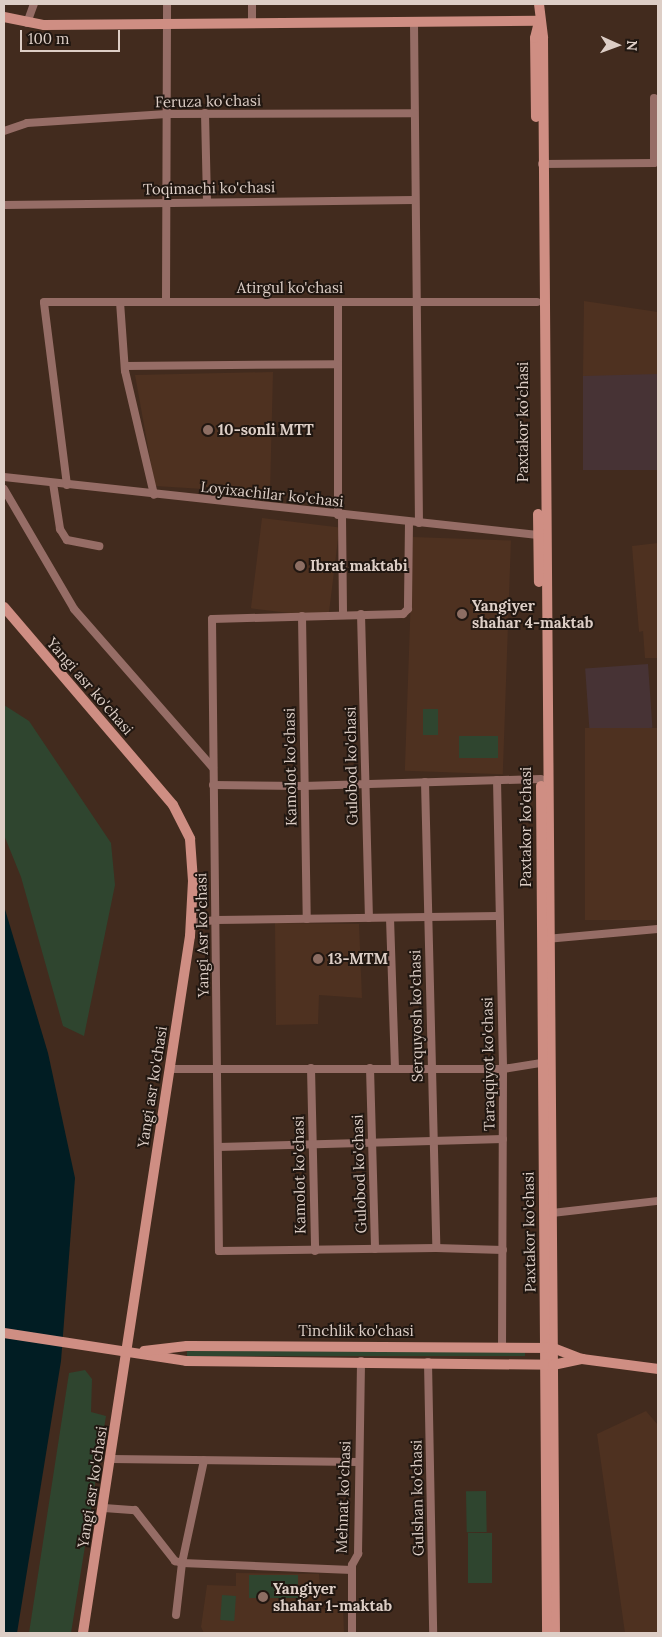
<!DOCTYPE html>
<style>
body{margin:0}
#map{position:relative;width:662px;height:1637px;overflow:hidden;background:#422b1e;font-family:Lora,serif}
div>[style]{position:absolute}
[style*='--x']{left:calc(var(--x)*1px);top:calc(var(--y)*1px);width:calc(var(--w)*1px);rotate:calc(var(--a)*1deg)}
.commercial>*{inset:0;background:#473335;transform-origin:0 0}
.built>*{inset:0;background:#4e3120;transform-origin:0 0}
.green>*{inset:0;background:#2f452f;transform-origin:0 0}
.water>*{inset:0;background:#011d23}
.street>*{height:8px;margin:-4px;padding:0 4px;transform-origin:4px;border-radius:4px;background:#966d66}
.secondary>*{height:10px;margin:-5px;padding:0 5px;transform-origin:5px;border-radius:5px;background:#cf8e83}
.dots>*{width:14px;height:14px;translate:-50% -50%;box-sizing:border-box;border:2px solid #211711;border-radius:50%}
span{translate:-50% -50%;white-space:nowrap;text-align:center;line-height:1.15;-webkit-text-stroke:4px #211711;paint-order:stroke}
.street-label{font-size:15px;color:#ddcec6}
.poi-label{font-size:15px;color:#ddcec6;font-weight:700}
.left{translate:0 -50%;text-align:left}
.frame{position:absolute;inset:0;border:5px solid #ddcec6;pointer-events:none}
.north{position:absolute;left:592px;top:20px;width:50px;height:50px;-webkit-text-stroke:4px #211711;paint-order:stroke;rotate:92deg;font-size:14px;font-weight:700;line-height:20px;text-align:center;color:#ddcec6}
.north::after{content:'';display:block;margin:auto;width:18px;height:22px;background:#ddcec6;clip-path:polygon(50% 0,100% 100%,50% 72%,0 100%)}
.scale{position:absolute;left:20px;top:30px;width:100px;height:22px;box-sizing:border-box;border:2px solid #ddcec6;border-top:0;padding-left:6px;font-size:15px;line-height:18px;white-space:nowrap;color:#ddcec6;-webkit-text-stroke:4px #211711;paint-order:stroke}
</style>
<div id="map">
<div class="commercial">
<div style="left:658px;top:374px;width:96px;height:75px;rotate:90deg"></div>
<div style="left:648px;top:664px;width:64px;height:63px;rotate:86deg"></div>
</div>
<div class="built">
<div style="clip-path:polygon(584px 301px,658px 312px,658px 374px,583px 376px)"></div>
<div style="clip-path:polygon(273px 372px,270px 493px,155px 486px,135px 375px)"></div>
<div style="left:262px;top:518px;width:78px;height:91px;rotate:7deg"></div>
<div style="left:413px;top:537px;width:98px;height:234px;rotate:2deg"></div>
<div style="clip-path:polygon(658px 543px,658px 658px,645px 658px,643px 631px,639px 632px,632px 546px)"></div>
<div style="left:658px;top:728px;width:192px;height:73px;rotate:90deg"></div>
<div style="clip-path:polygon(275px 923px,359px 924px,362px 998px,319px 995px,318px 1024px,276px 1025px)"></div>
<div style="clip-path:polygon(646px 1411px,658px 1425px,658px 1633px,625px 1633px,597px 1434px)"></div>
<div style="clip-path:polygon(236px 1573px,319px 1574px,322px 1609px,343px 1607px,344px 1633px,204px 1633px,201px 1627px,207px 1585px,236px 1586px)"></div>
</div>
<div class="green">
<div style="clip-path:polygon(4px 705px,29px 721px,111px 843px,115px 885px,84px 1036px,63px 1026px,21px 877px,4px 835px)"></div>
<div style="left:423px;top:709px;width:15px;height:26px"></div>
<div style="left:459px;top:736px;width:39px;height:22px"></div>
<div style="left:187px;top:1351px;width:338px;height:5px"></div>
<div style="clip-path:polygon(85px 1370px,92px 1379px,91px 1412px,106px 1416px,71px 1633px,29px 1633px,69px 1373px)"></div>
<div style="left:486px;top:1491px;width:41px;height:20px;rotate:89deg"></div>
<div style="left:468px;top:1533px;width:24px;height:50px"></div>
<div style="left:298px;top:1575px;width:23px;height:49px;rotate:90deg"></div>
<div style="left:222px;top:1595px;width:14px;height:25px;rotate:4deg"></div>
</div>
<div class="water">
<div style="clip-path:polygon(4px 906px,48px 1053px,75px 1178px,61px 1361px,17px 1633px,4px 1633px)"></div>
</div>
<div class="street">
<div style="--x:27;--y:23;--w:20;--a:-70"></div>
<div style="--x:414;--y:23;--w:500;--a:89.43"></div>
<div style="--x:252;--y:24;--w:20;--a:-90"></div>
<div style="--x:205;--y:113;--w:89;--a:88.7"></div>
<div style="--x:4;--y:131;--w:24;--a:-19"></div>
<div style="--x:27;--y:123;--w:140;--a:-3.7"></div>
<div style="--x:167;--y:114;--w:247;--a:-0.2"></div>
<div style="--x:542;--y:164;--w:112;--a:-0.5"></div>
<div style="--x:654;--y:163;--w:65;--a:-90"></div>
<div style="--x:4;--y:205;--w:410;--a:-0.7"></div>
<div style="--x:120;--y:302;--w:69;--a:85.9"></div>
<div style="--x:125;--y:371;--w:127;--a:76.8"></div>
<div style="--x:166;--y:302;--w:298;--a:-89.8"></div>
<div style="--x:338;--y:302;--w:213;--a:90"></div>
<div style="--x:125;--y:366;--w:213;--a:-0.5"></div>
<div style="--x:4;--y:477;--w:537;--a:6.2"></div>
<div style="--x:53;--y:483;--w:47;--a:81.3"></div>
<div style="--x:60;--y:529;--w:13;--a:58"></div>
<div style="--x:67;--y:540;--w:33;--a:11"></div>
<div style="--x:67;--y:485;--w:184;--a:-97.2"></div>
<div style="--x:44;--y:302;--w:493;--a:0"></div>
<div style="--x:4;--y:489;--w:139;--a:59.7"></div>
<div style="--x:74;--y:609;--w:211;--a:48.8"></div>
<div style="--x:342;--y:516;--w:99;--a:89.4"></div>
<div style="--x:409;--y:522;--w:87;--a:90.7"></div>
<div style="--x:408;--y:609;--w:7;--a:135"></div>
<div style="--x:403;--y:614;--w:191;--a:178.5"></div>
<div style="--x:212;--y:619;--w:632;--a:89.37"></div>
<div style="--x:219;--y:1251;--w:217;--a:-0.8"></div>
<div style="--x:436;--y:1248;--w:67;--a:1.7"></div>
<div style="--x:361;--y:614;--w:304;--a:88.5"></div>
<div style="--x:302;--y:616;--w:303;--a:89.1"></div>
<div style="--x:497;--y:780;--w:289;--a:88.8"></div>
<div style="--x:503;--y:1069;--w:278;--a:90.2"></div>
<div style="--x:425;--y:782;--w:466;--a:88.6"></div>
<div style="--x:213;--y:785;--w:90;--a:0.6"></div>
<div style="--x:303;--y:786;--w:238;--a:-1.7"></div>
<div style="--x:390;--y:918;--w:149;--a:88.1"></div>
<div style="--x:191;--y:923;--w:25;--a:-7"></div>
<div style="--x:216;--y:920;--w:282;--a:-0.8"></div>
<div style="--x:546;--y:939;--w:112;--a:-5.1"></div>
<div style="--x:311;--y:1068;--w:183;--a:88.7"></div>
<div style="--x:370;--y:1068;--w:181;--a:88.4"></div>
<div style="--x:170;--y:1069;--w:333;--a:0"></div>
<div style="--x:503;--y:1069;--w:39;--a:-9"></div>
<div style="--x:218;--y:1147;--w:285;--a:-1.6"></div>
<div style="--x:552;--y:1213;--w:107;--a:-6.5"></div>
<div style="--x:428;--y:1362;--w:271;--a:88.9"></div>
<div style="--x:111;--y:1459;--w:247;--a:0.7"></div>
<div style="--x:104;--y:1508;--w:31;--a:4"></div>
<div style="--x:135;--y:1510;--w:65;--a:51.9"></div>
<div style="--x:175;--y:1561;--w:7;--a:16"></div>
<div style="--x:182;--y:1563;--w:170;--a:2.4"></div>
<div style="--x:176;--y:1615;--w:52;--a:-83.4"></div>
<div style="--x:182;--y:1563;--w:105;--a:-77.9"></div>
<div style="--x:352;--y:1633;--w:68;--a:-90"></div>
<div style="--x:352;--y:1565;--w:13;--a:-61"></div>
<div style="--x:358;--y:1554;--w:193;--a:-89.1"></div>
</div>
<div class="secondary">
<div style="--x:539;--y:4;--w:34;--a:83"></div>
<div style="--x:543;--y:38;--w:1595;--a:89.57"></div>
<div style="--x:4;--y:17;--w:41;--a:11.3"></div>
<div style="--x:44;--y:25;--w:495;--a:-0.5"></div>
<div style="--x:536;--y:117;--w:79;--a:-90.7"></div>
<div style="--x:535;--y:38;--w:16;--a:-76"></div>
<div style="--x:538;--y:514;--w:68;--a:89.2"></div>
<div style="--x:4;--y:607;--w:260;--a:49.5"></div>
<div style="--x:173;--y:805;--w:38;--a:63"></div>
<div style="--x:190;--y:839;--w:42;--a:85.9"></div>
<div style="--x:193;--y:881;--w:55;--a:93.1"></div>
<div style="--x:190;--y:936;--w:705;--a:98.73"></div>
<div style="--x:541;--y:786;--w:847;--a:89.59"></div>
<div style="--x:4;--y:1333;--w:184;--a:8.7"></div>
<div style="--x:186;--y:1361;--w:367;--a:0.6"></div>
<div style="--x:553;--y:1365;--w:30;--a:-12"></div>
<div style="--x:144;--y:1351;--w:43;--a:-6.6"></div>
<div style="--x:187;--y:1346;--w:366;--a:0.3"></div>
<div style="--x:553;--y:1348;--w:31;--a:21"></div>
<div style="--x:582;--y:1359;--w:77;--a:7.5"></div>
</div>
<div class="dots">
<div style="left:208px;top:430px;background:#8d6e63"></div>
<div style="left:300px;top:566px;background:#8d6e63"></div>
<div style="left:462px;top:614px;background:#8d6e63"></div>
<div style="left:318px;top:959px;background:#8d6e63"></div>
<div style="left:263px;top:1597px;background:#8d6e63"></div>
</div>
<div class="street-label">
<span style="left:208px;top:101px;rotate:-1deg">Feruza ko'chasi</span>
<span style="left:209px;top:188px;rotate:-1deg">Toqimachi ko'chasi</span>
<span style="left:290px;top:288px">Atirgul ko'chasi</span>
<span style="left:523px;top:422px;rotate:-90deg">Paxtakor ko'chasi</span>
<span style="left:272px;top:494px;rotate:6deg">Loyixachilar ko'chasi</span>
<span style="left:90px;top:686px;rotate:49deg">Yangi asr ko'chasi</span>
<span style="left:351px;top:766px;rotate:-91deg">Gulobod ko'chasi</span>
<span style="left:290px;top:767px;rotate:-91deg">Kamolot ko'chasi</span>
<span style="left:526px;top:827px;rotate:-90deg">Paxtakor ko'chasi</span>
<span style="left:202px;top:935px;rotate:-91deg">Yangi Asr ko'chasi</span>
<span style="left:416px;top:1016px;rotate:-91deg">Serquyosh ko'chasi</span>
<span style="left:488px;top:1064px;rotate:-91deg">Taraqqiyot ko'chasi</span>
<span style="left:152px;top:1087px;rotate:-81deg">Yangi asr ko'chasi</span>
<span style="left:359px;top:1174px;rotate:-92deg">Gulobod ko'chasi</span>
<span style="left:299px;top:1175px;rotate:-91deg">Kamolot ko'chasi</span>
<span style="left:529px;top:1232px;rotate:-91deg">Paxtakor ko'chasi</span>
<span style="left:356px;top:1331px">Tinchlik ko'chasi</span>
<span style="left:92px;top:1487px;rotate:-81deg">Yangi asr ko'chasi</span>
<span style="left:343px;top:1497px;rotate:-88deg">Mehnat ko'chasi</span>
<span style="left:417px;top:1498px;rotate:-91deg">Gulshan ko'chasi</span>
</div>
<div class="poi-label">
<span class="left" style="left:218px;top:430px">10-sonli MTT</span>
<span class="left" style="left:310px;top:566px">Ibrat maktabi</span>
<span class="left" style="left:472px;top:614px">Yangiyer<br>shahar 4-maktab</span>
<span class="left" style="left:328px;top:959px">13-MTM</span>
<span class="left" style="left:273px;top:1597px">Yangiyer<br>shahar 1-maktab</span>
</div>
<div class="frame"></div>
<div class="north">N</div>
<div class="scale">100 m</div>
</div>
